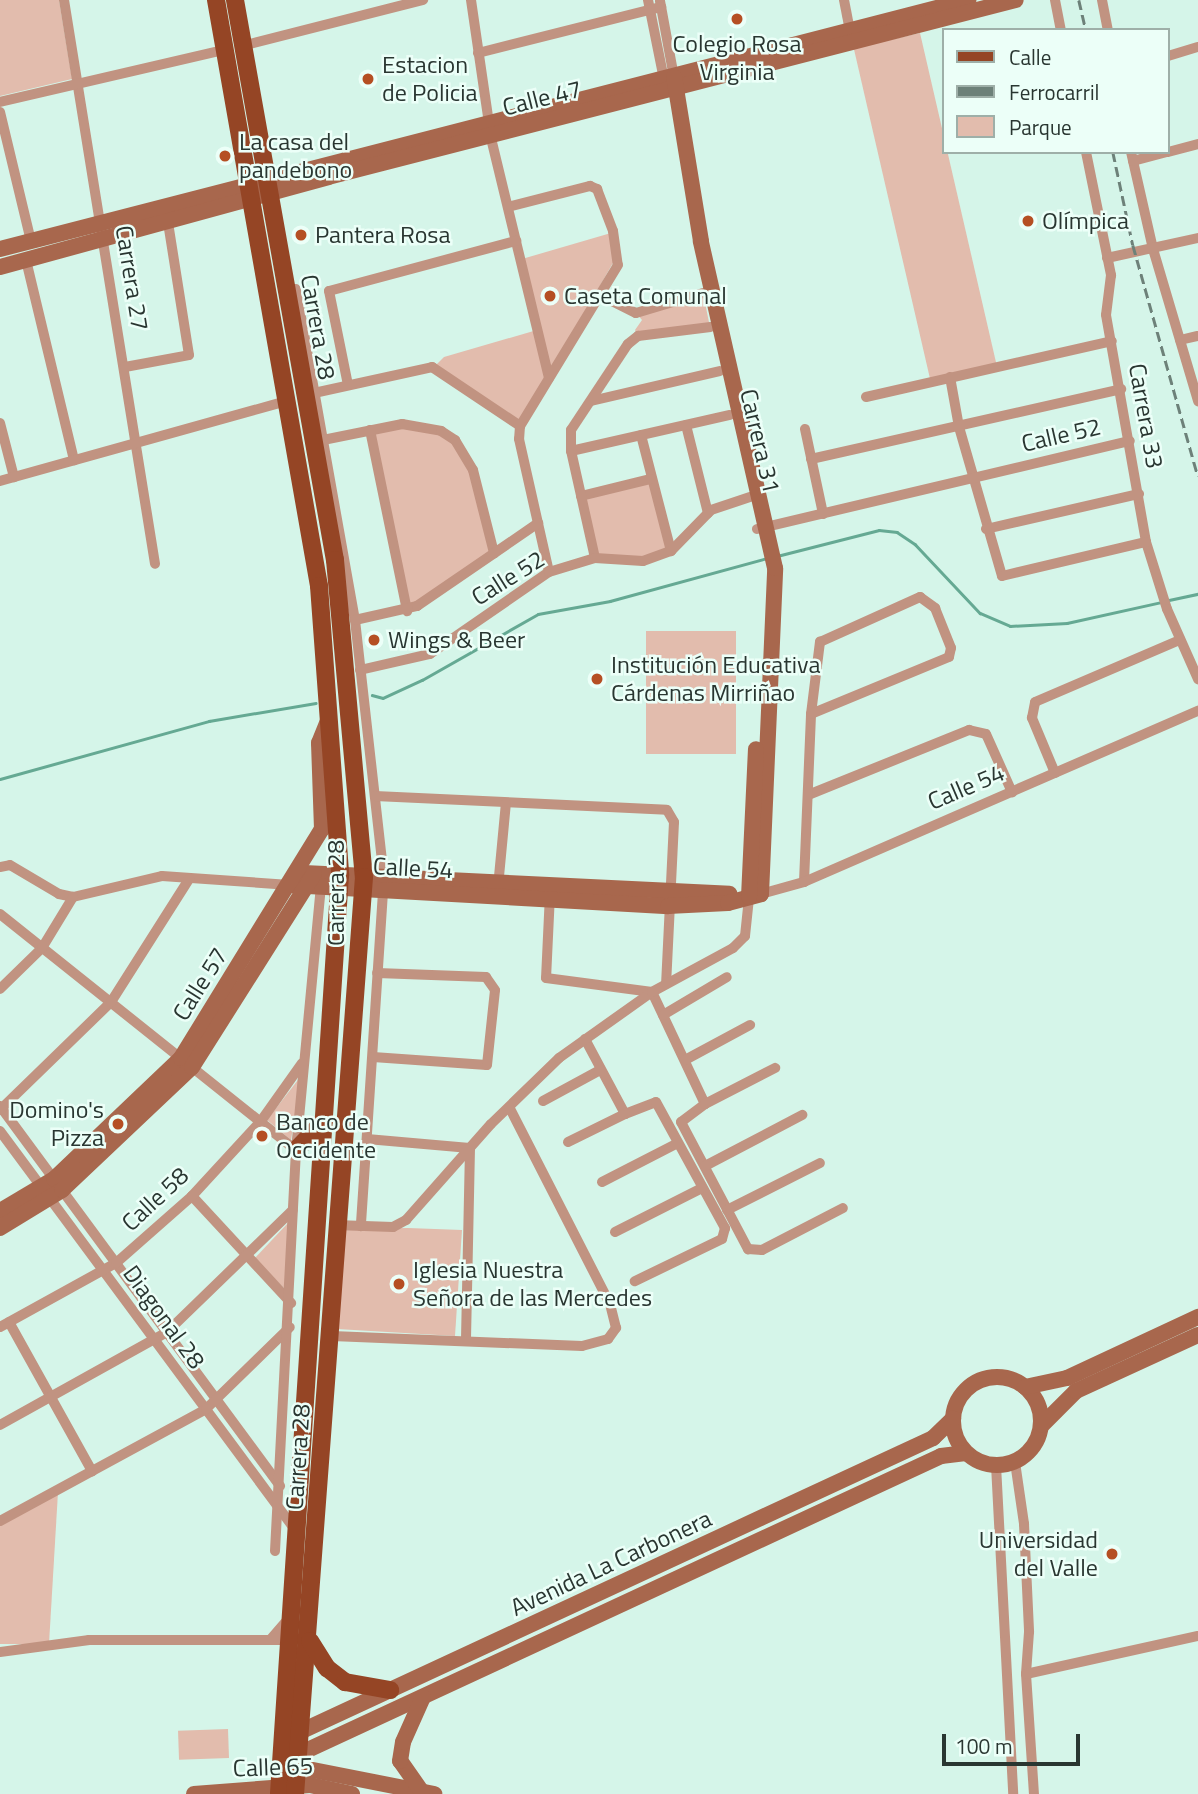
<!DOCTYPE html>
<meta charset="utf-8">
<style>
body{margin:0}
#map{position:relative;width:1198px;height:1794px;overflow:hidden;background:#d5f5e9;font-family:"Titillium Web",sans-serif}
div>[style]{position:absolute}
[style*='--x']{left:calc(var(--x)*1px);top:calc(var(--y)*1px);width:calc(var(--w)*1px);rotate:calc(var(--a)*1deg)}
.green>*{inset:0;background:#e2bcad;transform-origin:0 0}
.stream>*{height:2.5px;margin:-1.25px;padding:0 1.25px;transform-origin:1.25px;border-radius:1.25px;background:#65a993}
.street>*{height:10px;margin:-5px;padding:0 5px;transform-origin:5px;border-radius:5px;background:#c19381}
.secondary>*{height:16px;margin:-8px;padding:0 8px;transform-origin:8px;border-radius:8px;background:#a8674d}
.secondary>.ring{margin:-8px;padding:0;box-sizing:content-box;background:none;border:16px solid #a8674d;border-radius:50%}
.primary>*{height:18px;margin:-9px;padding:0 9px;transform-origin:9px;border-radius:9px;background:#954525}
.rail>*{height:2.5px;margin-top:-1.25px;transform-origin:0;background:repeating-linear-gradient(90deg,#6d8179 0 10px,transparent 0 15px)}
.dots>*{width:19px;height:19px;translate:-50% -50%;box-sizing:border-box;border:4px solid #ecfff8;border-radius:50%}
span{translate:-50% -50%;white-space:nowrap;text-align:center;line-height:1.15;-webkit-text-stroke:5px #ecfff8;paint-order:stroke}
.poi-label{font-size:24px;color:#293631}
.left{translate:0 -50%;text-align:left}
.right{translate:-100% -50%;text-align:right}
.street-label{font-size:24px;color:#293631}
.legend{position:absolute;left:942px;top:28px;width:228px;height:126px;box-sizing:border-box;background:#ecfff8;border:2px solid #9eafa8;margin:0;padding:9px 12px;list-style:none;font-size:21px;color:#293631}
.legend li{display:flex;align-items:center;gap:14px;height:35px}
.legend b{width:35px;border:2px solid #9eafa8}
.scale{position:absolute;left:942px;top:1734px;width:138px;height:32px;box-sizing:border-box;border:4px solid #293631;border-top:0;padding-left:9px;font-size:21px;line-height:24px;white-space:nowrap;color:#293631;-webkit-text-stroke:5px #ecfff8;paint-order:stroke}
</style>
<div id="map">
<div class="green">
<div style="clip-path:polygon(0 0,59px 0,72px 79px,0 96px)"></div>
<div style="left:920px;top:33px;width:343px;height:68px;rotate:77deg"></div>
<div style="clip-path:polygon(611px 233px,614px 261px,549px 376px,522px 259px)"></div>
<div style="clip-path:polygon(703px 293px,710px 327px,638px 336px,635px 330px,642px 320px,636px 313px)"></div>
<div style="clip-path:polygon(537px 330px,548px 378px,519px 424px,435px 366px,444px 357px)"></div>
<div style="clip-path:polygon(402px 424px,441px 431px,466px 455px,494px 553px,407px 611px,370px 430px)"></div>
<div style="clip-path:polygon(650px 480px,671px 551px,643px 561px,595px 558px,581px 496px)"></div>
<div style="left:646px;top:631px;width:90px;height:123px"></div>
<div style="clip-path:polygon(301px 1076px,291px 1140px,267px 1120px)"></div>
<div style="clip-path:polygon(288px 1223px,286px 1290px,254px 1259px)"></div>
<div style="clip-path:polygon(408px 1228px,462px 1230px,455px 1336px,337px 1329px,340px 1229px)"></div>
<div style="clip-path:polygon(58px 1492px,49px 1644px,0 1644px,0 1524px)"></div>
<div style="left:228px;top:1729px;width:29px;height:50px;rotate:88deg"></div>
</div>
<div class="stream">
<div style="--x:777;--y:556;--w:105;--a:-14.3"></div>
<div style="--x:879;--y:530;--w:18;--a:6"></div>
<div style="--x:897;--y:532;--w:22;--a:34"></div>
<div style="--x:915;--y:544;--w:95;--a:46.7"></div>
<div style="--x:980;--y:613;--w:33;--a:23"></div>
<div style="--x:1010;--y:626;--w:57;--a:-3"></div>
<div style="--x:1067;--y:623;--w:97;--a:-12.5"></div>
<div style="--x:1169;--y:600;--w:30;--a:-12"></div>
<div style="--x:372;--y:695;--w:11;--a:15"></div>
<div style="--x:383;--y:698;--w:43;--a:-24.8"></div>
<div style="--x:422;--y:680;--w:133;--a:-29.6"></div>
<div style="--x:538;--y:614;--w:73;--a:-10.2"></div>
<div style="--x:610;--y:601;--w:163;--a:-15.3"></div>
<div style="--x:0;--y:779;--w:217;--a:-15.5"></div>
<div style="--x:209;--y:721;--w:108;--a:-9.6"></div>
</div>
<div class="street">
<div style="--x:64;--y:0;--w:571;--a:80.83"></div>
<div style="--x:471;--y:0;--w:124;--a:81.7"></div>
<div style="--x:648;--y:0;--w:81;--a:78.6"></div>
<div style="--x:844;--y:0;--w:32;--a:79"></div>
<div style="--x:1055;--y:0;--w:31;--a:79"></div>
<div style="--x:1102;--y:0;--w:31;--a:79"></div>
<div style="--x:660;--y:1;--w:77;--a:79.6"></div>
<div style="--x:242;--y:46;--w:187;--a:-14.3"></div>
<div style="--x:478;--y:53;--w:189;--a:-14.1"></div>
<div style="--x:1168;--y:56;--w:31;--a:-17"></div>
<div style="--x:0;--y:102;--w:230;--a:-13.1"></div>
<div style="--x:0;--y:112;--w:133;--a:76.5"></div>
<div style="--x:490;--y:134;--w:251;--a:76.4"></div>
<div style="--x:1086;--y:152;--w:126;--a:78.5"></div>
<div style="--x:1111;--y:275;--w:40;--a:97.1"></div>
<div style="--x:1106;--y:315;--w:230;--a:80"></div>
<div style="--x:1146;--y:542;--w:70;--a:72.6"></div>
<div style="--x:1167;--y:609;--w:77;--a:66.1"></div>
<div style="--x:1131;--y:152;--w:99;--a:77.2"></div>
<div style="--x:1153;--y:249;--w:159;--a:73.5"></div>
<div style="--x:1168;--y:152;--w:31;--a:-15"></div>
<div style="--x:1133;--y:161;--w:35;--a:-15"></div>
<div style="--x:508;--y:207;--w:85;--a:-14.4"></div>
<div style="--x:590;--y:186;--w:8;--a:23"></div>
<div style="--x:597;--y:189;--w:45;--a:69.1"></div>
<div style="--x:613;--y:231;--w:34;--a:82"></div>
<div style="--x:618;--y:265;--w:188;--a:121.3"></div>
<div style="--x:520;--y:426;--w:13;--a:94"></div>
<div style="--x:519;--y:439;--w:136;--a:77.3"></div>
<div style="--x:1107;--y:258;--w:93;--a:-12.4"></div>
<div style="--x:26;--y:260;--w:206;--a:76.5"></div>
<div style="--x:296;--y:289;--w:336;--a:79.9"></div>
<div style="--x:355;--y:620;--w:259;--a:83.6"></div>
<div style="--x:384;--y:877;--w:350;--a:93.8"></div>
<div style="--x:600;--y:295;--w:40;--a:26.6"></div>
<div style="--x:636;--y:313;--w:70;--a:-16.6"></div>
<div style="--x:1180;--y:340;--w:18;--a:-13"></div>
<div style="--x:125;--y:367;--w:65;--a:-10.6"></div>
<div style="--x:189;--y:355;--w:135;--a:-99"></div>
<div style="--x:950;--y:377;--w:51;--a:79.8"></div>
<div style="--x:959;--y:427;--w:155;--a:73.9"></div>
<div style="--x:1002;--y:576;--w:148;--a:-13.3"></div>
<div style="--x:348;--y:385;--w:96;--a:-101.4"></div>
<div style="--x:329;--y:291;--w:194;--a:-15"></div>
<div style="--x:314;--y:393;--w:121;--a:-12.4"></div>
<div style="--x:432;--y:367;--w:106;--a:33.8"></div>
<div style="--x:866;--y:397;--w:252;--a:-12.8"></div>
<div style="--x:591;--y:401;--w:132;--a:-13.1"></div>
<div style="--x:0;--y:423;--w:56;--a:75.5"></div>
<div style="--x:686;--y:425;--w:91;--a:76"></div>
<div style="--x:805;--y:429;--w:87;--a:78"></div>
<div style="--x:370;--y:430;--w:185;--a:78.4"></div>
<div style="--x:641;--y:435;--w:120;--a:75.5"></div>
<div style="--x:323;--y:440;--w:81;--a:-11.4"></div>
<div style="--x:402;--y:424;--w:40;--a:10"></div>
<div style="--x:441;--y:431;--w:17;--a:33"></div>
<div style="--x:455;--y:440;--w:35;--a:59"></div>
<div style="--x:473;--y:470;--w:86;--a:75.8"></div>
<div style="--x:571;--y:451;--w:163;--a:-12.8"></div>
<div style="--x:811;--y:459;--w:318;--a:-12.7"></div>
<div style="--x:0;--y:481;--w:298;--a:-15.6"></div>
<div style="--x:581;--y:496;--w:71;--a:-13.8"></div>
<div style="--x:757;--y:529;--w:383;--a:-13.3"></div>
<div style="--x:986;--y:529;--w:157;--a:-12.9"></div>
<div style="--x:595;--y:558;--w:110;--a:-102.6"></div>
<div style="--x:571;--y:451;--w:21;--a:-90"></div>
<div style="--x:571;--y:430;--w:103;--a:-56.5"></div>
<div style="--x:628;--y:344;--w:13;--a:-39"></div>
<div style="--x:638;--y:336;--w:73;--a:-7.1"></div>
<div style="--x:355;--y:620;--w:64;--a:-12.7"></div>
<div style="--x:417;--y:606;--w:147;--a:-34.4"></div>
<div style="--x:360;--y:670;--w:72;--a:-12.9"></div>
<div style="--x:430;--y:654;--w:145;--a:-34.6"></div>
<div style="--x:549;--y:572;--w:48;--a:-16.9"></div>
<div style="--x:595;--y:558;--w:48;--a:3.6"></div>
<div style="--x:643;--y:561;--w:30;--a:-20"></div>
<div style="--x:671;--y:551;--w:57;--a:-45.7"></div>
<div style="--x:711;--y:510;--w:41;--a:-18.4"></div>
<div style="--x:1055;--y:773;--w:60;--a:-112.7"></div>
<div style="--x:1032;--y:718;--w:16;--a:-79"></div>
<div style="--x:1035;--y:702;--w:158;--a:-23.2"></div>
<div style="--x:808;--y:795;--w:174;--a:-22"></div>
<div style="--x:969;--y:730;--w:17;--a:13"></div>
<div style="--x:986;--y:734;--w:64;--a:65.9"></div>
<div style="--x:375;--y:796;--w:292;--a:2.7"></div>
<div style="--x:667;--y:810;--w:14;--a:60"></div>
<div style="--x:674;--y:822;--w:162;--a:92.8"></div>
<div style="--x:0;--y:867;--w:10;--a:-11"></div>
<div style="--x:10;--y:865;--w:57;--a:30.6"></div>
<div style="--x:59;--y:894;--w:14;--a:12"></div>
<div style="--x:73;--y:897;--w:91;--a:-13.3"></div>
<div style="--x:162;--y:876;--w:128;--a:4"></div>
<div style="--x:804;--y:882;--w:168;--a:-87.6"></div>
<div style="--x:811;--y:714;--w:73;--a:-82.9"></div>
<div style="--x:820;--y:642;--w:110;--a:-24.2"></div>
<div style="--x:920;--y:597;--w:19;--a:36"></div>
<div style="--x:935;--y:608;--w:43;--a:68.2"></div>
<div style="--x:951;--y:648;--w:9;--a:103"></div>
<div style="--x:949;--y:657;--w:149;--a:157.6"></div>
<div style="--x:498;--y:887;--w:84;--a:-84.6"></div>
<div style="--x:550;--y:894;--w:84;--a:92.7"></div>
<div style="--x:546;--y:978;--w:107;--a:7.5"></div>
<div style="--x:652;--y:992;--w:124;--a:64.7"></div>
<div style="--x:705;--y:1104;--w:30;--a:143"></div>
<div style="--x:681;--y:1122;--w:144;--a:62.2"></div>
<div style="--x:748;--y:1249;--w:14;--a:4"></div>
<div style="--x:762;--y:1250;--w:91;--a:-27.4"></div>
<div style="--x:761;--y:894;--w:45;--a:-15.6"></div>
<div style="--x:804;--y:882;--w:430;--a:-23.5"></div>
<div style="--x:0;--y:914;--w:379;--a:38.6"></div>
<div style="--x:0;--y:989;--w:59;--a:-44.3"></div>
<div style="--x:42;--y:948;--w:60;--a:-58.7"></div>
<div style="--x:663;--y:1015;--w:74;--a:-30.7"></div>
<div style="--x:585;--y:1039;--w:85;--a:61.9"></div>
<div style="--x:625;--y:1114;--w:33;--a:-21"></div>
<div style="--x:656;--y:1102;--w:144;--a:61.3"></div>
<div style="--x:725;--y:1228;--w:11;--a:105"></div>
<div style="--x:722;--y:1239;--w:97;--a:154.2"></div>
<div style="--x:373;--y:1057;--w:114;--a:4"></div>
<div style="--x:487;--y:1065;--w:75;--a:-83.9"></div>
<div style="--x:495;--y:990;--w:16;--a:-125"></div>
<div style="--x:486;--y:977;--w:109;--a:-177.9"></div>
<div style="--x:685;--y:1060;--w:74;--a:-28.3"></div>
<div style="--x:543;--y:1101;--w:65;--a:-28.5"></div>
<div style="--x:705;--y:1104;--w:79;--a:-27.2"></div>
<div style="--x:0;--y:1106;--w:472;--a:53.6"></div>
<div style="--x:0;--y:1110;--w:155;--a:-44.2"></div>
<div style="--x:111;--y:1002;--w:146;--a:-57.6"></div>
<div style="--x:0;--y:1131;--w:495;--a:53.5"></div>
<div style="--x:367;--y:1139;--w:103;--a:5"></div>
<div style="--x:470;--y:1148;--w:193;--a:91.2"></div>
<div style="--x:568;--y:1142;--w:64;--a:-26.2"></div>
<div style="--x:705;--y:1166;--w:110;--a:-27.7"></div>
<div style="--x:602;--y:1182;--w:85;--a:-27.2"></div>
<div style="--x:192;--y:1196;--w:146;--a:47.2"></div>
<div style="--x:727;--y:1210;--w:104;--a:-26.8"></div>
<div style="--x:335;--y:1225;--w:58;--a:2"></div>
<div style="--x:393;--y:1227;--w:15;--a:-28"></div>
<div style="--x:406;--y:1220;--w:128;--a:-48.5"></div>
<div style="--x:491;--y:1124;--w:95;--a:-44.1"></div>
<div style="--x:559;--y:1058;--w:114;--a:-35.4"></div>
<div style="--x:652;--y:992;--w:92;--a:-28.5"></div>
<div style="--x:733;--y:948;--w:17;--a:-45"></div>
<div style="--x:745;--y:936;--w:39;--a:-84"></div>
<div style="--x:615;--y:1232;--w:97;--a:-26.8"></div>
<div style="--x:9;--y:1322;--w:171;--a:60.9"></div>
<div style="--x:0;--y:1327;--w:132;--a:-28.9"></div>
<div style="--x:116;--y:1263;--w:101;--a:-41.4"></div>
<div style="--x:192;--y:1196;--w:102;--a:-47.4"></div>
<div style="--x:261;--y:1121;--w:71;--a:-54.7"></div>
<div style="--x:332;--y:1336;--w:250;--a:2.3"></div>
<div style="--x:582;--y:1346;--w:27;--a:-15"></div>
<div style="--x:608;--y:1339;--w:14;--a:-54"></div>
<div style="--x:616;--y:1328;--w:25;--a:-104"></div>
<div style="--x:610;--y:1304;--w:221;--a:-117.1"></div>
<div style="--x:0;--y:1425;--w:191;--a:-29.1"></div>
<div style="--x:167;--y:1332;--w:175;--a:-44.1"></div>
<div style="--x:1015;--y:1462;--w:63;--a:81.7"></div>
<div style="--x:1024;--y:1524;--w:108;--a:87.3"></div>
<div style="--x:1029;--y:1632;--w:42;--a:94.1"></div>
<div style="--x:1026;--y:1674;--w:120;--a:86.2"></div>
<div style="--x:996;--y:1465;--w:329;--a:87"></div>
<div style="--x:0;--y:1521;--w:234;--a:-28.5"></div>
<div style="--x:206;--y:1409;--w:117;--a:-44.3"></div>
<div style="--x:275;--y:1551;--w:402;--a:-87"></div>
<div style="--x:296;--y:1150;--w:265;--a:-84.6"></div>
<div style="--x:270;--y:1640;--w:29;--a:-49"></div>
<div style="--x:0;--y:1652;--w:90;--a:-7.7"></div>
<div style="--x:89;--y:1640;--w:199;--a:0"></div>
<div style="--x:1026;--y:1674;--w:176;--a:-12.5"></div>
</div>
<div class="secondary">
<div style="--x:0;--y:249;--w:1000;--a:-14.43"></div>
<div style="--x:0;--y:267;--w:340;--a:-15.3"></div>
<div style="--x:328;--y:177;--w:710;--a:-14.43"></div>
<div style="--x:304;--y:873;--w:426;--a:2.8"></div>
<div style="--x:290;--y:885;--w:379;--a:3.2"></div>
<div style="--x:668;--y:906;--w:60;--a:-2.9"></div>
<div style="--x:728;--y:903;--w:34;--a:-15"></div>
<div style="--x:761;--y:894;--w:326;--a:-87.5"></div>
<div style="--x:775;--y:568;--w:335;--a:-102.8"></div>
<div style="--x:701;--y:241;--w:166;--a:-99.3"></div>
<div style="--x:749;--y:897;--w:148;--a:-87.3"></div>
<div style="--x:0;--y:1211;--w:63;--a:-30.7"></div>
<div style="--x:54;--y:1179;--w:175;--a:-43.6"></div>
<div style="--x:181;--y:1058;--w:269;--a:-58.4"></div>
<div style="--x:322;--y:829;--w:86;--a:-92"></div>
<div style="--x:319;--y:743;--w:24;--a:-68"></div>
<div style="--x:0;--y:1228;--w:73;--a:-31.5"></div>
<div style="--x:62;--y:1190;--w:179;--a:-43.4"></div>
<div style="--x:192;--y:1067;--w:228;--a:-57.7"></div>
<div class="ring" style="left:953px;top:1377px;width:72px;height:72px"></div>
<div style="--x:1025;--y:1387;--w:43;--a:-12.1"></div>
<div style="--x:1067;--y:1378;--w:145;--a:-25"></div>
<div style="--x:1042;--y:1425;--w:48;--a:-45"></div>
<div style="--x:1076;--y:1391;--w:134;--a:-24.7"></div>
<div style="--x:291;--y:1736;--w:708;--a:-24.9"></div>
<div style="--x:933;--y:1438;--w:28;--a:-44"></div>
<div style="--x:299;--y:1754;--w:708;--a:-24.9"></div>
<div style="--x:941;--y:1456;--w:25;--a:-7"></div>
<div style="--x:298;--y:1767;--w:139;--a:11.2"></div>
<div style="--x:422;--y:1792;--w:38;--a:-125"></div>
<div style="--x:400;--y:1761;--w:19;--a:-81"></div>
<div style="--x:403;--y:1742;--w:49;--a:-66"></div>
<div style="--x:194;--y:1794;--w:116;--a:-4.4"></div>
<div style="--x:310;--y:1785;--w:43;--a:12.1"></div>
</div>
<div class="primary">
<div style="--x:216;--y:0;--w:595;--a:80.03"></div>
<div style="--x:319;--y:586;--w:290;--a:85.8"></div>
<div style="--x:340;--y:875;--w:921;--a:93.8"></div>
<div style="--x:235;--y:0;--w:569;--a:79.88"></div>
<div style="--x:335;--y:560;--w:318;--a:84.8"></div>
<div style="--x:364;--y:877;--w:920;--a:94.3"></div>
<div style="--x:296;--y:1150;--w:40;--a:-46"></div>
<div style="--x:310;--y:1641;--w:32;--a:58"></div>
<div style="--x:327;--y:1668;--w:23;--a:38"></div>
<div style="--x:345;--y:1682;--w:46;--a:10.1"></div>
</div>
<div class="rail">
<div style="--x:1079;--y:0;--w:31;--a:77"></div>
<div style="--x:1113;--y:152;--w:95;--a:77.9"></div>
<div style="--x:1133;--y:245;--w:240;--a:74.3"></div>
</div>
<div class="dots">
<div style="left:737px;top:19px;background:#b54f23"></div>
<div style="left:368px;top:79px;background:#b54f23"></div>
<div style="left:225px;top:156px;background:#b54f23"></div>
<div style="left:1028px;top:221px;background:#b54f23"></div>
<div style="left:301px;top:235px;background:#b54f23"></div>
<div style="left:550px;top:296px;background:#b54f23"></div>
<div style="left:374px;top:640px;background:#b54f23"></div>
<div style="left:597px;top:679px;background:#b54f23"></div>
<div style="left:118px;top:1124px;background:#b54f23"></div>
<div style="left:262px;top:1136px;background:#b54f23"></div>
<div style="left:399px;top:1284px;background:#b54f23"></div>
<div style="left:1112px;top:1554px;background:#b54f23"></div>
</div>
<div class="poi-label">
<span style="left:737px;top:58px">Colegio Rosa<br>Virginia</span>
<span class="left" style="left:382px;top:79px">Estacion<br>de Policia</span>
<span class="left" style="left:239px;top:156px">La casa del<br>pandebono</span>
<span class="left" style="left:1042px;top:221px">Olímpica</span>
<span class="left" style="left:315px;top:235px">Pantera Rosa</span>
<span class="left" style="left:564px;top:296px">Caseta Comunal</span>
<span class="left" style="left:388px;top:640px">Wings &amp; Beer</span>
<span class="left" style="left:611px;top:679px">Institución Educativa<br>Cárdenas Mirriñao</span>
<span class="right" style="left:104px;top:1124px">Domino's<br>Pizza</span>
<span class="left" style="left:276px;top:1136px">Banco de<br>Occidente</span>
<span class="left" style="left:413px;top:1284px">Iglesia Nuestra<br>Señora de las Mercedes</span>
<span class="right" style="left:1098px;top:1554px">Universidad<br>del Valle</span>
</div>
<div class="street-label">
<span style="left:542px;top:98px;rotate:-14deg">Calle 47</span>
<span style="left:132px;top:278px;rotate:81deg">Carrera 27</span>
<span style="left:318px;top:327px;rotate:80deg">Carrera 28</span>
<span style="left:1146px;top:416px;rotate:80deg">Carrera 33</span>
<span style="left:1061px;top:435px;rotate:-13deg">Calle 52</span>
<span style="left:760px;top:441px;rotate:77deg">Carrera 31</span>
<span style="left:508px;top:578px;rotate:-32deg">Calle 52</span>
<span style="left:966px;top:787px;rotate:-23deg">Calle 54</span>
<span style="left:413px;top:868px;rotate:3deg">Calle 54</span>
<span style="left:336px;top:893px;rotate:-90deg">Carrera 28</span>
<span style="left:200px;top:984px;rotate:-58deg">Calle 57</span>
<span style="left:155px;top:1199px;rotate:-43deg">Calle 58</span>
<span style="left:164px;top:1317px;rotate:54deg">Diagonal 28</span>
<span style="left:298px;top:1457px;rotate:-86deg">Carrera 28</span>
<span style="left:611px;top:1563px;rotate:-25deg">Avenida La Carbonera</span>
<span style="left:273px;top:1767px;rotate:-2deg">Calle 65</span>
</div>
<ul class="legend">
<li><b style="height:9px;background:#954525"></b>Calle</li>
<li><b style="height:9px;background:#6d8179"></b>Ferrocarril</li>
<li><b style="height:19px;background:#e2bcad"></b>Parque</li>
</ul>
<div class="scale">100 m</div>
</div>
